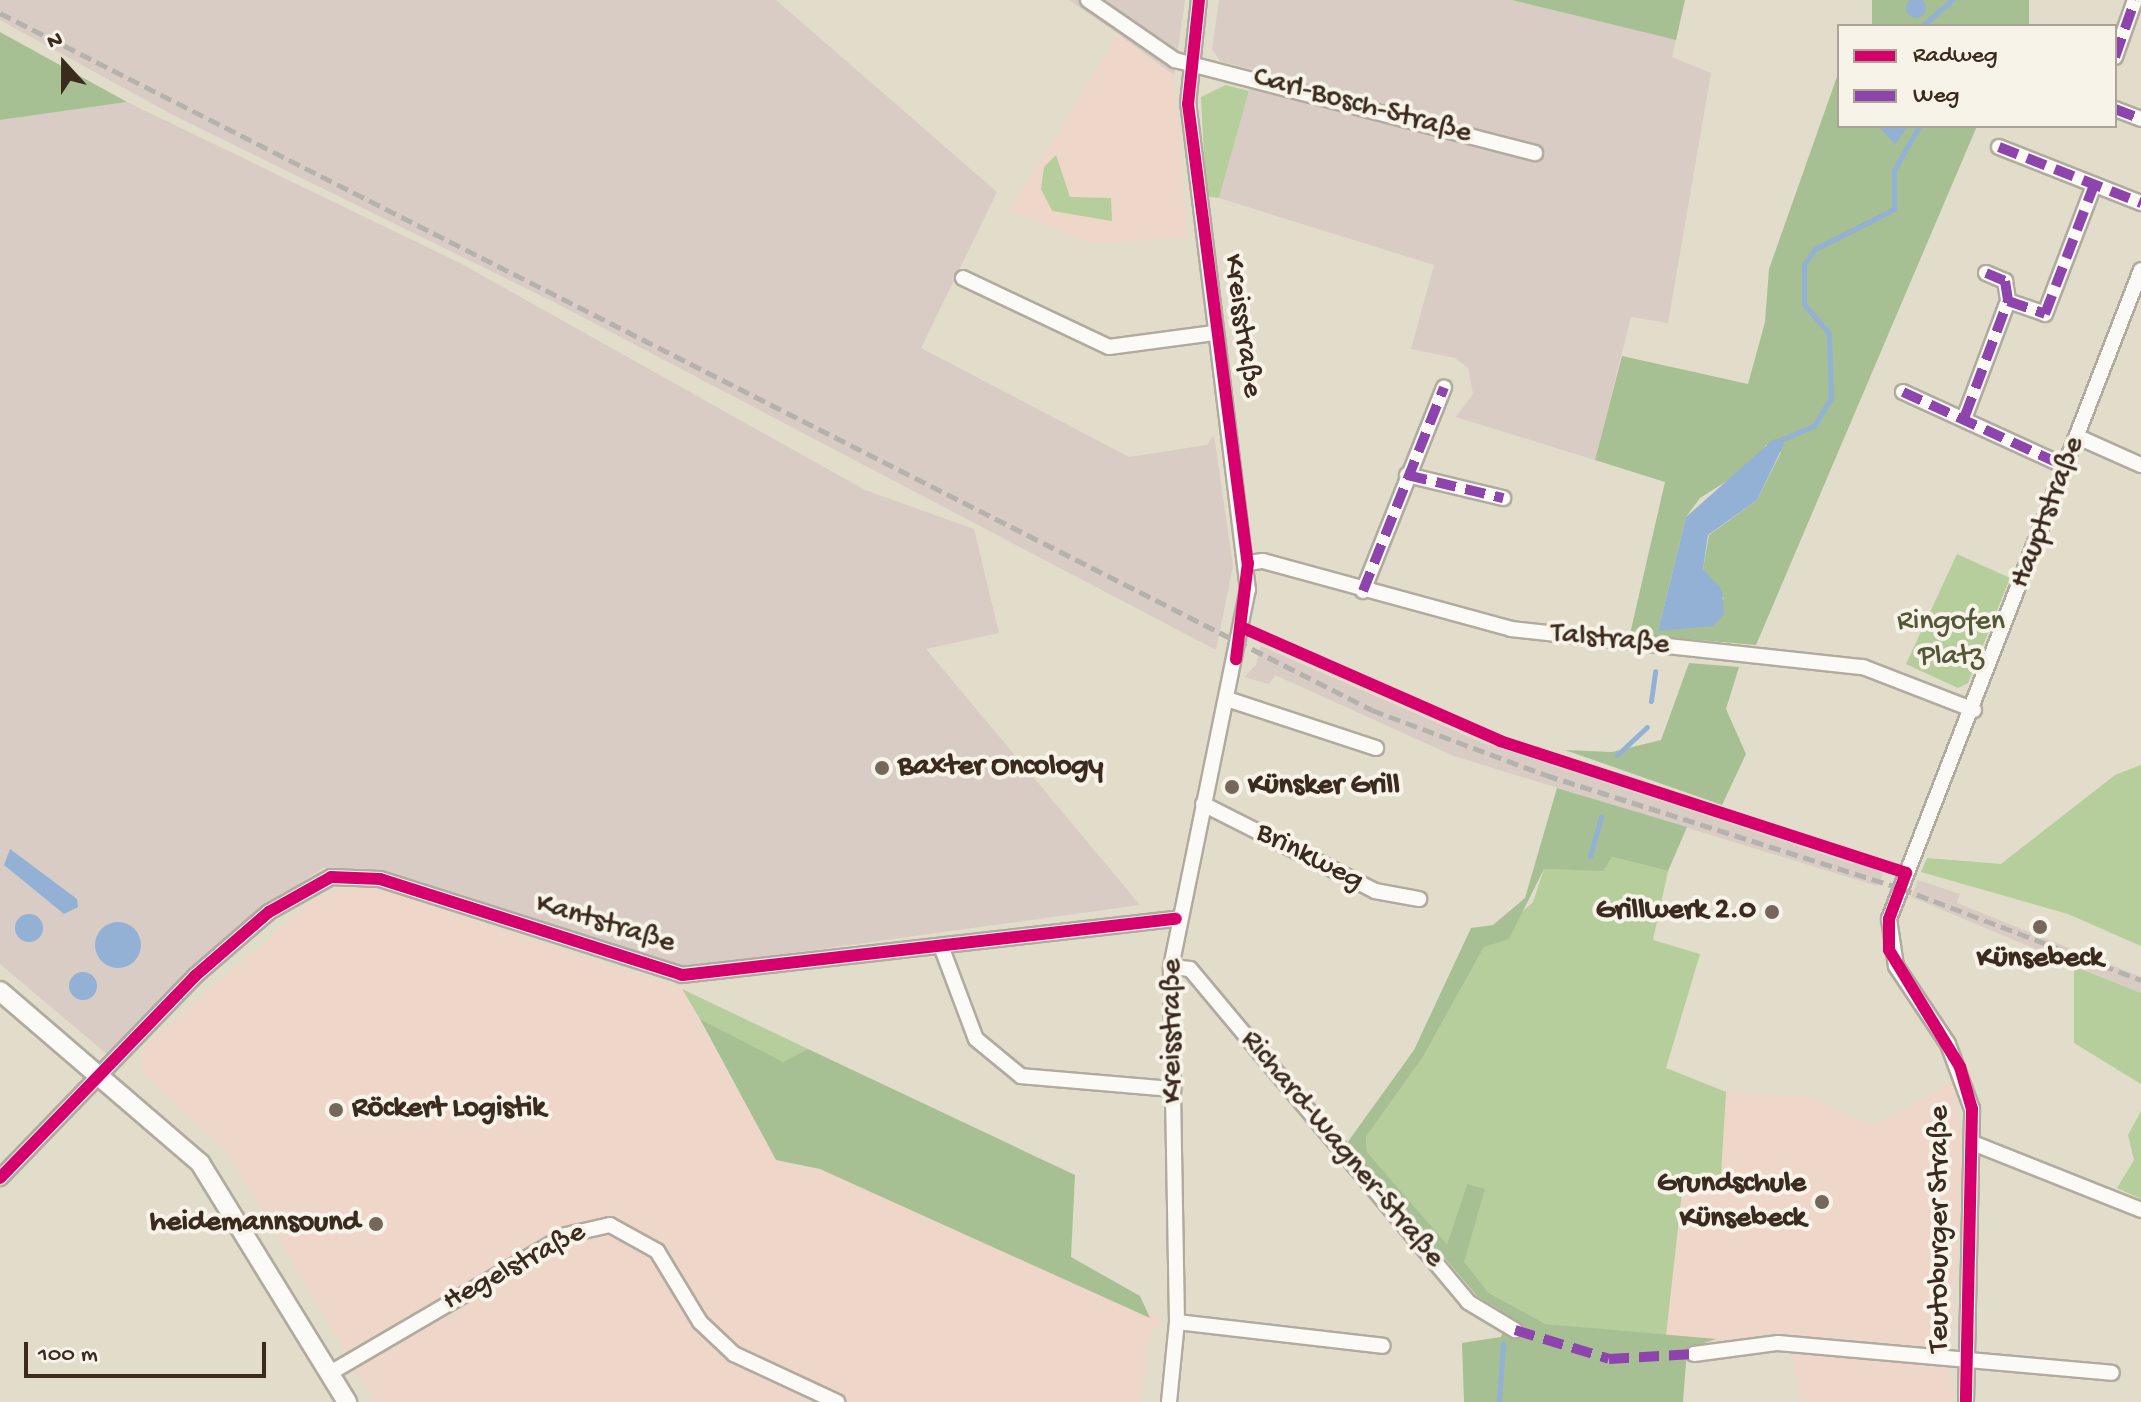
<!DOCTYPE html>
<meta charset="utf-8">
<style>
body{margin:0}
#map{position:relative;width:2141px;height:1402px;overflow:hidden;background:#e2dcca;font-family:"Gochi Hand",sans-serif}
div>[style]{position:absolute}
[style*='--x']{left:calc(var(--x)*1px);top:calc(var(--y)*1px);width:calc(var(--w)*1px);rotate:calc(var(--a)*1deg)}
.built>*{inset:0;background:#eed6c8}
.industrial>*{inset:0;background:#d9ccc4}
.green>*{inset:0;background:#b5ce9b}
.forest>*{inset:0;background:#a6c093;transform-origin:0 0}
.water>*{inset:0;background:#92b1d4}
.round{border-radius:50%}
.stream>*{height:5px;margin:-2.5px;padding:0 2.5px;transform-origin:2.5px;border-radius:2.5px;background:#92b1d4}
.roads{filter:drop-shadow(2px 0 #b0ab9e) drop-shadow(-2px 0 #b0ab9e) drop-shadow(0 2px #b0ab9e) drop-shadow(0 -2px #b0ab9e)}
.minor>*{height:14px;margin:-7px;padding:0 7px;transform-origin:7px;border-radius:7px;background:#fbfaf7}
.tertiary>*{height:18px;margin:-9px;padding:0 9px;transform-origin:9px;border-radius:9px;background:#fbfaf7}
.rail>*{height:5px;margin-top:-2.5px;transform-origin:0;background:repeating-linear-gradient(90deg,#b5b2ae 0 12px,transparent 0 18px)}
.quiet>*{height:10px;margin-top:-5px;transform-origin:0;background:repeating-linear-gradient(90deg,#8e44ad 0 20px,transparent 0 30px)}
.cycleway>*{height:12px;margin:-6px;padding:0 6px;transform-origin:6px;border-radius:6px;background:#d6006c}
.dots>*{width:22px;height:22px;translate:-50% -50%;box-sizing:border-box;border:4px solid #f7f3e8;border-radius:50%}
span{translate:-50% -50%;white-space:nowrap;text-align:center;line-height:1.15;-webkit-text-stroke:8px #f7f3e8;paint-order:stroke}
.street-label{font-size:30px;color:#3b2a1e}
.park-label{font-size:30px;color:#545838}
.poi-label{font-size:30px;color:#3b2a1e;font-weight:700}
.left{translate:0 -50%;text-align:left}
.right{translate:-100% -50%;text-align:right}
.legend{position:absolute;left:1837px;top:24px;width:280px;height:104px;box-sizing:border-box;background:#f7f3e8;border:2px solid #aca397;margin:0;padding:10px 14px;list-style:none;font-size:24px;color:#3b2a1e}
.legend li{display:flex;align-items:center;gap:16px;height:40px}
.legend b{width:40px;border:2px solid #aca397}
.north{position:absolute;left:24px;top:24px;width:80px;height:80px;-webkit-text-stroke:6px #f7f3e8;paint-order:stroke;rotate:339deg;font-size:22px;font-weight:700;line-height:32px;text-align:center;color:#3b2a1e}
.north::after{content:'';display:block;margin:auto;width:28px;height:36px;background:#3b2a1e;clip-path:polygon(50% 0,100% 100%,50% 72%,0 100%)}
.scale{position:absolute;left:24px;top:1342px;width:242px;height:36px;box-sizing:border-box;border:4px solid #3b2a1e;border-top:0;padding-left:10px;font-size:24px;line-height:28px;white-space:nowrap;color:#3b2a1e;-webkit-text-stroke:6px #f7f3e8;paint-order:stroke}
</style>
<div id="map">
<div class="built">
<div style="clip-path:polygon(1118px 34px,1174px 75px,1188px 237px,1094px 244px,1009px 211px)"></div>
<div style="clip-path:polygon(365px 885px,682px 989px,776px 1160px,820px 1169px,1165px 1320px,1151px 1330px,1141px 1402px,375px 1402px,227px 1151px,142px 1072px,142px 1049px,316px 898px)"></div>
<div style="clip-path:polygon(1954px 1081px,1962px 1161px,1952px 1339px,1935px 1347px,1774px 1333px,1717px 1342px,1666px 1336px,1684px 1173px,1721px 1175px,1726px 1092px,1811px 1097px,1872px 1126px)"></div>
<div style="clip-path:polygon(1792px 1349px,1948px 1364px,1955px 1402px,1799px 1402px)"></div>
</div>
<div class="industrial">
<div style="clip-path:polygon(0 0,776px 0,997px 192px,921px 348px,1129px 457px,1207px 445px,1214px 435px,1233px 566px,1216px 650px,552px 301px,171px 114px,0 20px)"></div>
<div style="clip-path:polygon(1069px 0,1185px 0,1174px 75px,1118px 34px)"></div>
<div style="clip-path:polygon(1219px 0,1512px 0,1676px 40px,1672px 57px,1711px 73px,1668px 323px,1631px 317px,1595px 460px,1456px 417px,1473px 394px,1468px 368px,1455px 358px,1411px 349px,1434px 265px,1219px 198px,1255px 70px,1220px 61px,1212px 49px)"></div>
<div style="clip-path:polygon(127px 102px,460px 263px,865px 490px,974px 529px,999px 633px,926px 649px,1140px 905px,683px 968px,376px 869px,323px 868px,262px 909px,108px 1055px,0 964px,0 120px)"></div>
<div style="clip-path:polygon(1261px 646px,1481px 742px,1853px 864px,1856px 858px,1883px 874px,1877px 886px,1454px 756px,1275px 675px,1269px 684px,1244px 677px,1256px 665px)"></div>
<div style="clip-path:polygon(1918px 880px,1960px 894px,1957px 903px,2141px 977px,2141px 993px,1911px 897px)"></div>
</div>
<div class="green">
<div style="clip-path:polygon(1226px 85px,1249px 91px,1219px 198px,1206px 196px,1201px 97px)"></div>
<div style="clip-path:polygon(1056px 155px,1070px 197px,1111px 198px,1112px 221px,1052px 211px,1041px 189px,1044px 167px)"></div>
<div style="clip-path:polygon(1957px 554px,2010px 578px,1968px 683px,1958px 688px,1906px 664px)"></div>
<div style="clip-path:polygon(2141px 765px,2141px 946px,2068px 914px,1921px 872px,1927px 858px,2001px 864px,2115px 775px)"></div>
<div style="clip-path:polygon(1612px 857px,1668px 871px,1653px 940px,1700px 954px,1666px 1068px,1726px 1092px,1721px 1175px,1684px 1174px,1666px 1336px,1546px 1324px,1489px 1293px,1463px 1262px,1467px 1184px,1447px 1244px,1367px 1152px,1366px 1137px,1423px 1057px,1484px 947px,1533px 902px,1544px 869px,1603px 870px)"></div>
<div style="clip-path:polygon(2074px 966px,2141px 993px,2141px 1084px,2074px 1043px)"></div>
<div style="clip-path:polygon(682px 989px,808px 1049px,783px 1063px,700px 1019px)"></div>
<div style="clip-path:polygon(2141px 1111px,2141px 1199px,2117px 1188px,2134px 1160px,2128px 1135px)"></div>
</div>
<div class="forest">
<div style="clip-path:polygon(1512px 0,1685px 0,1676px 40px)"></div>
<div style="left:1872px;top:0;width:157px;height:29px"></div>
<div style="clip-path:polygon(0 32px,127px 102px,0 120px)"></div>
<div style="clip-path:polygon(evenodd,1839px 71px,1839px 126px,1977px 126px,1756px 645px,1630px 634px,1665px 482px,1595px 460px,1622px 356px,1748px 384px,1765px 322px,1769px 269px,1839px 71px,1766px 445px,1781px 452px,1757px 500px,1709px 535px,1703px 569px,1724px 599px,1658px 631px,1686px 517px,1700px 498px,1754px 464px,1766px 445px)"></div>
<div style="clip-path:polygon(1689px 663px,1739px 667px,1726px 709px,1746px 754px,1722px 805px,1565px 750px,1612px 752px,1661px 740px)"></div>
<div style="clip-path:polygon(1557px 788px,1687px 827px,1668px 871px,1612px 857px,1603px 871px,1544px 869px,1509px 939px,1484px 947px,1423px 1057px,1366px 1137px,1367px 1152px,1447px 1244px,1467px 1184px,1485px 1189px,1464px 1262px,1489px 1293px,1546px 1324px,1716px 1339px,1687px 1349px,1683px 1402px,1464px 1402px,1462px 1343px,1501px 1337px,1508px 1315px,1477px 1296px,1347px 1143px,1414px 1050px,1471px 928px,1493px 925px,1525px 898px)"></div>
<div style="clip-path:polygon(700px 1019px,783px 1062px,808px 1049px,1075px 1175px,1071px 1257px,1140px 1296px,1150px 1318px,820px 1169px,776px 1160px)"></div>
</div>
<div class="water">
<div class="round" style="left:1906px;top:-2px;width:20px;height:20px"></div>
<div style="clip-path:polygon(1878px 126px,1908px 126px,1908px 127px,1895px 144px)"></div>
<div style="clip-path:polygon(1774px 439px,1784px 444px,1757px 500px,1708px 535px,1703px 569px,1722px 590px,1724px 614px,1713px 626px,1658px 631px,1686px 517px)"></div>
<div style="clip-path:polygon(10px 849px,77px 899px,78px 907px,64px 914px,4px 865px)"></div>
<div class="round" style="left:15px;top:914px;width:28px;height:28px"></div>
<div class="round" style="left:95px;top:922px;width:46px;height:46px"></div>
<div class="round" style="left:69px;top:972px;width:28px;height:28px"></div>
</div>
<div class="stream">
<div style="--x:1922;--y:26;--w:40;--a:-41"></div>
<div style="--x:1778;--y:441;--w:39;--a:-23"></div>
<div style="--x:1814;--y:426;--w:33;--a:-59"></div>
<div style="--x:1831;--y:398;--w:65;--a:-91.8"></div>
<div style="--x:1829;--y:333;--w:38;--a:-131"></div>
<div style="--x:1804;--y:304;--w:40;--a:-90"></div>
<div style="--x:1804;--y:264;--w:19;--a:-54"></div>
<div style="--x:1815;--y:249;--w:89;--a:-26.9"></div>
<div style="--x:1894;--y:209;--w:39;--a:-90"></div>
<div style="--x:1894;--y:170;--w:51;--a:-60.4"></div>
<div style="--x:1651;--y:701;--w:30;--a:-82"></div>
<div style="--x:1617;--y:755;--w:41;--a:-43"></div>
<div style="--x:1590;--y:856;--w:41;--a:-74.2"></div>
<div style="--x:1499;--y:1402;--w:59;--a:-86.1"></div>
</div>
<div class="roads">
<div class="minor">
<div style="--x:1088;--y:0;--w:106;--a:34.6"></div>
<div style="--x:1175;--y:60;--w:372;--a:14.5"></div>
<div style="--x:2115;--y:57;--w:60;--a:-70.7"></div>
<div style="--x:2115;--y:109;--w:28;--a:21"></div>
<div style="--x:1999;--y:147;--w:153;--a:21.5"></div>
<div style="--x:1986;--y:273;--w:21;--a:23"></div>
<div style="--x:2005;--y:281;--w:20;--a:81"></div>
<div style="--x:963;--y:278;--w:161;--a:25.3"></div>
<div style="--x:1109;--y:347;--w:106;--a:-7.6"></div>
<div style="--x:1903;--y:392;--w:180;--a:24.6"></div>
<div style="--x:1965;--y:416;--w:123;--a:-69.5"></div>
<div style="--x:2008;--y:301;--w:39;--a:19"></div>
<div style="--x:2045;--y:314;--w:138;--a:-69.2"></div>
<div style="--x:2078;--y:437;--w:69;--a:24"></div>
<div style="--x:1407;--y:475;--w:99;--a:13.5"></div>
<div style="--x:1248;--y:563;--w:15;--a:-8"></div>
<div style="--x:1263;--y:561;--w:257;--a:15.3"></div>
<div style="--x:1511;--y:629;--w:354;--a:6.2"></div>
<div style="--x:1863;--y:667;--w:119;--a:21.2"></div>
<div style="--x:1363;--y:591;--w:219;--a:-68.3"></div>
<div style="--x:1227;--y:699;--w:157;--a:18.2"></div>
<div style="--x:1203;--y:804;--w:193;--a:26.8"></div>
<div style="--x:1375;--y:891;--w:45;--a:10.3"></div>
<div style="--x:941;--y:946;--w:99;--a:69.4"></div>
<div style="--x:976;--y:1039;--w:58;--a:39.4"></div>
<div style="--x:1021;--y:1076;--w:153;--a:4.9"></div>
<div style="--x:1171;--y:967;--w:19;--a:6"></div>
<div style="--x:1190;--y:969;--w:434;--a:50.1"></div>
<div style="--x:1468;--y:1302;--w:55;--a:30.8"></div>
<div style="--x:1973;--y:1143;--w:181;--a:21.7"></div>
<div style="--x:0;--y:1178;--w:281;--a:-46"></div>
<div style="--x:195;--y:976;--w:98;--a:-40.9"></div>
<div style="--x:269;--y:912;--w:71;--a:-29.4"></div>
<div style="--x:331;--y:877;--w:49;--a:2.3"></div>
<div style="--x:380;--y:879;--w:317;--a:17.6"></div>
<div style="--x:682;--y:975;--w:497;--a:-6.5"></div>
<div style="--x:1177;--y:1322;--w:207;--a:6.6"></div>
<div style="--x:1694;--y:1354;--w:85;--a:-7.5"></div>
<div style="--x:1778;--y:1343;--w:335;--a:5.1"></div>
<div style="--x:330;--y:1373;--w:273;--a:-30.3"></div>
<div style="--x:566;--y:1235;--w:45;--a:-12.8"></div>
<div style="--x:610;--y:1225;--w:54;--a:29"></div>
<div style="--x:657;--y:1251;--w:83;--a:58.8"></div>
<div style="--x:700;--y:1322;--w:47;--a:43.3"></div>
<div style="--x:734;--y:1354;--w:114;--a:25"></div>
<div style="--x:1169;--y:1402;--w:80;--a:-84.3"></div>
<div style="--x:1177;--y:1322;--w:355;--a:-91"></div>
<div style="--x:1171;--y:967;--w:385;--a:-78.5"></div>
<div style="--x:1248;--y:590;--w:490;--a:-97"></div>
<div style="--x:1188;--y:104;--w:105;--a:-84"></div>
<div style="--x:1966;--y:1402;--w:293;--a:-88.8"></div>
<div style="--x:1972;--y:1109;--w:69;--a:-110.3"></div>
<div style="--x:1948;--y:1044;--w:94;--a:-123.7"></div>
<div style="--x:1896;--y:966;--w:48;--a:-98.5"></div>
<div style="--x:1889;--y:919;--w:696;--a:-68.78"></div>
</div>
<div class="tertiary">
<div style="--x:0;--y:991;--w:264;--a:40.7"></div>
<div style="--x:200;--y:1163;--w:281;--a:58.4"></div>
</div>
</div>
<div class="rail">
<div style="--x:0;--y:13;--w:1539;--a:26.93"></div>
<div style="--x:1372;--y:710;--w:186;--a:20.5"></div>
<div style="--x:1546;--y:775;--w:372;--a:17.7"></div>
<div style="--x:1900;--y:888;--w:258;--a:20.9"></div>
</div>
<div class="quiet">
<div style="--x:2115;--y:57;--w:60;--a:-70.7"></div>
<div style="--x:2115;--y:109;--w:28;--a:21"></div>
<div style="--x:1999;--y:147;--w:153;--a:21.5"></div>
<div style="--x:1986;--y:273;--w:21;--a:23"></div>
<div style="--x:2005;--y:281;--w:20;--a:81"></div>
<div style="--x:1903;--y:392;--w:180;--a:24.6"></div>
<div style="--x:1965;--y:416;--w:123;--a:-69.5"></div>
<div style="--x:2008;--y:301;--w:39;--a:19"></div>
<div style="--x:2045;--y:314;--w:138;--a:-69.2"></div>
<div style="--x:1407;--y:475;--w:99;--a:13.5"></div>
<div style="--x:1363;--y:591;--w:219;--a:-68.3"></div>
<div style="--x:1515;--y:1330;--w:98;--a:17.1"></div>
<div style="--x:1609;--y:1359;--w:85;--a:-3.4"></div>
</div>
<div class="cycleway">
<div style="--x:1199;--y:0;--w:105;--a:96"></div>
<div style="--x:1188;--y:104;--w:463;--a:82.6"></div>
<div style="--x:1248;--y:563;--w:97;--a:97.1"></div>
<div style="--x:1243;--y:628;--w:281;--a:23.7"></div>
<div style="--x:1500;--y:741;--w:427;--a:18"></div>
<div style="--x:1906;--y:873;--w:49;--a:110.3"></div>
<div style="--x:1889;--y:919;--w:31;--a:90"></div>
<div style="--x:1889;--y:950;--w:137;--a:58.7"></div>
<div style="--x:1960;--y:1067;--w:44;--a:74.1"></div>
<div style="--x:1972;--y:1109;--w:293;--a:91.2"></div>
<div style="--x:0;--y:1178;--w:281;--a:-46"></div>
<div style="--x:195;--y:976;--w:98;--a:-40.9"></div>
<div style="--x:269;--y:912;--w:71;--a:-29.4"></div>
<div style="--x:331;--y:877;--w:49;--a:2.3"></div>
<div style="--x:380;--y:879;--w:317;--a:17.6"></div>
<div style="--x:682;--y:975;--w:497;--a:-6.5"></div>
</div>
<div class="dots">
<div style="left:882px;top:768px;background:#75685a"></div>
<div style="left:1232px;top:787px;background:#75685a"></div>
<div style="left:1772px;top:912px;background:#75685a"></div>
<div style="left:2040px;top:927px;background:#75685a"></div>
<div style="left:336px;top:1110px;background:#75685a"></div>
<div style="left:1822px;top:1202px;background:#75685a"></div>
<div style="left:376px;top:1224px;background:#75685a"></div>
</div>
<div class="street-label">
<span style="left:1362px;top:107px;rotate:15deg">Carl-Bosch-Straße</span>
<span style="left:1241px;top:326px;rotate:82deg">Kreisstraße</span>
<span style="left:2049px;top:513px;rotate:-69deg">Hauptstraße</span>
<span style="left:1610px;top:641px;rotate:6deg">Talstraße</span>
<span style="left:1309px;top:858px;rotate:27deg">Brinkweg</span>
<span style="left:605px;top:925px;rotate:17deg">Kantstraße</span>
<span style="left:1174px;top:1031px;rotate:-90deg">Kreisstraße</span>
<span style="left:1341px;top:1150px;rotate:50deg">Richard-Wagner-Straße</span>
<span style="left:1941px;top:1229px;rotate:-90deg">Teutoburger Straße</span>
<span style="left:515px;top:1268px;rotate:-28deg">Hegelstraße</span>
</div>
<div class="park-label">
<span style="left:1951px;top:640px">Ringofen<br>Platz</span>
</div>
<div class="poi-label">
<span class="left" style="left:898px;top:768px">Baxter Oncology</span>
<span class="left" style="left:1248px;top:787px">Künsker Grill</span>
<span class="right" style="left:1756px;top:912px">Grillwerk 2.0</span>
<span style="left:2040px;top:960px">Künsebeck</span>
<span class="left" style="left:352px;top:1110px">Röckert Logistik</span>
<span class="right" style="left:1806px;top:1202px">Grundschule<br>Künsebeck</span>
<span class="right" style="left:360px;top:1224px">heidemannsound</span>
</div>
<ul class="legend">
<li><b style="height:10px;background:#d6006c"></b>Radweg</li>
<li><b style="height:10px;background:#8e44ad"></b>Weg</li>
</ul>
<div class="north">N</div>
<div class="scale">100 m</div>
</div>
